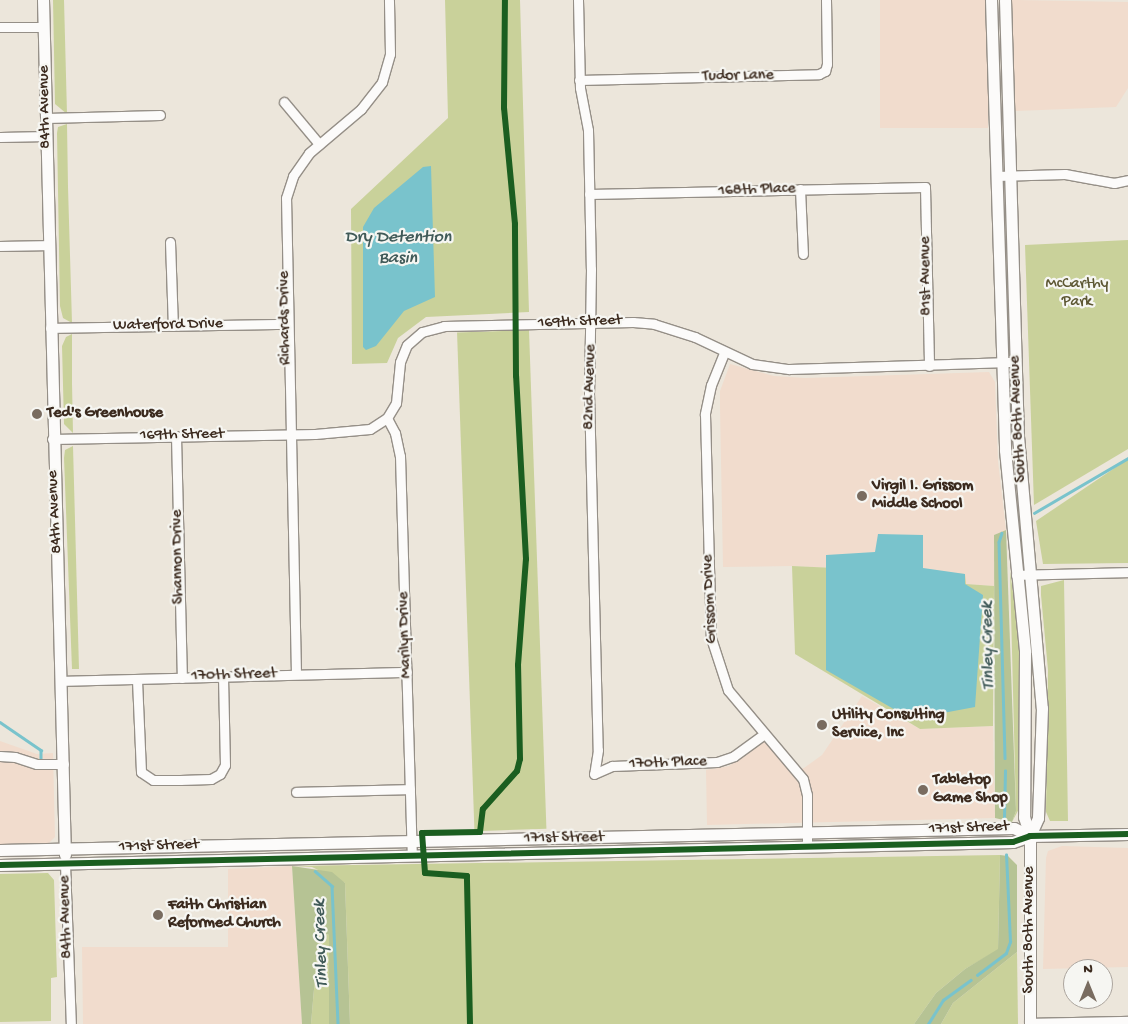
<!DOCTYPE html>
<style>
body{margin:0}
#map{position:relative;width:1128px;height:1024px;overflow:hidden;background:#ece6db;font-family:"Gochi Hand",sans-serif}
div>[style]{position:absolute}
[style*='--x']{left:calc(var(--x)*1px);top:calc(var(--y)*1px);width:calc(var(--w)*1px);rotate:calc(var(--a)*1deg)}
.built>*{inset:0;background:#f1dccd;transform-origin:0 0}
.green>*{inset:0;background:#c9d19a;transform-origin:0 0}
.forest>*{inset:0;background:#b6c394}
.water>*{inset:0;background:#79c3cc}
.stream>*{height:2.5px;margin:-1.25px;padding:0 1.25px;transform-origin:1.25px;border-radius:1.25px;background:#79c3cc}
.roads{filter:drop-shadow(1px 0 #958f87) drop-shadow(-1px 0 #958f87) drop-shadow(0 1px #958f87) drop-shadow(0 -1px #958f87)}
.minor>*{height:9px;margin:-4.5px;padding:0 4.5px;transform-origin:4.5px;border-radius:4.5px;background:#fcfbfa}
.tertiary>*{height:11px;margin:-5.5px;padding:0 5.5px;transform-origin:5.5px;border-radius:5.5px;background:#fcfbfa}
.cycleway>*{height:6px;margin:-3px;padding:0 3px;transform-origin:3px;border-radius:3px;background:#1b5e20}
.dots>*{width:14px;height:14px;translate:-50% -50%;box-sizing:border-box;border:2px solid #f6f6f2;border-radius:50%}
span{translate:-50% -50%;white-space:nowrap;text-align:center;line-height:1.15;-webkit-text-stroke:4.5px #f6f6f2;paint-order:stroke}
.street-label{font-size:16px;color:#3b2a1e}
.park-label{font-size:16px;color:#5d5733}
.poi-label{font-size:16px;color:#3b2a1e;font-weight:700}
.left{translate:0 -50%;text-align:left}
.water-label{font-size:18px;color:#405a58;font-style:italic}
.north{position:absolute;left:1063px;top:959px;width:50px;height:50px;box-sizing:border-box;background:#f6f6f2;border:1px solid #aba49d;border-radius:50%;rotate:0deg;font-size:14px;font-weight:700;line-height:20px;text-align:center;color:#3b2a1e}
.north::after{content:'';display:block;margin:auto;width:18px;height:22px;background:#796c60;clip-path:polygon(50% 0,100% 100%,50% 72%,0 100%)}
</style>
<div id="map">
<div class="built">
<div style="left:880px;top:0;width:108px;height:128px"></div>
<div style="clip-path:polygon(1011px 0,1128px 2px,1128px 88px,1116px 107px,1014px 111px)"></div>
<div style="clip-path:polygon(730px 364px,774px 376px,805px 378px,989px 372px,995px 382px,998px 461px,1006px 530px,994px 535px,994px 586px,965px 584px,965px 574px,792px 566px,723px 567px,720px 407px,720px 391px)"></div>
<div style="clip-path:polygon(862px 696px,920px 729px,993px 726px,995px 818px,707px 825px,706px 770px,729px 766px,764px 740px,792px 772px,804px 768px,822px 755px)"></div>
<div style="clip-path:polygon(0 741px,37px 754px,53px 753px,55px 837px,47px 845px,0 847px)"></div>
<div style="clip-path:polygon(1062px 846px,1128px 848px,1128px 967px,1043px 969px,1046px 858px,1048px 851px)"></div>
<div style="clip-path:polygon(292px 866px,302px 1024px,83px 1024px,82px 947px,228px 947px,228px 869px)"></div>
</div>
<div class="green">
<div style="clip-path:polygon(53px 0,64px 0,67px 114px,55px 104px)"></div>
<div style="clip-path:polygon(445px 0,520px 0,529px 312px,426px 317px,398px 338px,387px 363px,352px 364px,351px 209px,448px 118px)"></div>
<div style="clip-path:polygon(67px 124px,68px 187px,72px 323px,63px 318px,60px 306px,57px 133px,58px 127px)"></div>
<div style="clip-path:polygon(1128px 240px,1128px 449px,1034px 505px,1025px 245px)"></div>
<div style="left:529px;top:330px;width:499px;height:72px;rotate:88deg"></div>
<div style="clip-path:polygon(72px 334px,72px 383px,73px 433px,64px 424px,62px 346px,66px 337px)"></div>
<div style="clip-path:polygon(73px 446px,79px 669px,72px 669px,64px 458px,65px 450px)"></div>
<div style="clip-path:polygon(1128px 459px,1128px 563px,1043px 564px,1036px 521px)"></div>
<div style="clip-path:polygon(792px 566px,965px 574px,966px 584px,994px 586px,993px 726px,920px 729px,795px 654px)"></div>
<div style="clip-path:polygon(1010px 571px,1022px 657px,1021px 805px,1012px 822px,1016px 811px)"></div>
<div style="clip-path:polygon(1064px 580px,1068px 821px,1050px 821px,1046px 812px,1048px 670px,1041px 595px,1041px 586px)"></div>
<div style="clip-path:polygon(1000px 855px,998px 950px,965px 969px,936px 993px,914px 1024px,350px 1024px,345px 883px,312px 867px,292px 866px)"></div>
<div style="clip-path:polygon(48px 873px,54px 880px,57px 977px,51px 978px,51px 1021px,0 1022px,0 874px)"></div>
<div style="clip-path:polygon(319px 931px,329px 935px,329px 1024px,311px 1024px)"></div>
<div style="clip-path:polygon(1017px 952px,1018px 1024px,941px 1024px,953px 1003px)"></div>
</div>
<div class="forest">
<div style="clip-path:polygon(1006px 530px,1016px 811px,1012px 822px,995px 818px,994px 535px)"></div>
<div style="clip-path:polygon(1000px 855px,1008px 856px,1017px 865px,1017px 952px,953px 1003px,941px 1024px,914px 1024px,936px 993px,965px 969px,998px 949px)"></div>
<div style="clip-path:polygon(292px 866px,332px 872px,345px 883px,350px 1024px,329px 1024px,329px 935px,319px 931px,311px 1024px,302px 1024px)"></div>
</div>
<div class="water">
<div style="clip-path:polygon(431px 166px,435px 297px,404px 311px,376px 346px,366px 350px,363px 347px,363px 227px,374px 208px,423px 167px)"></div>
<div style="clip-path:polygon(878px 534px,923px 535px,923px 568px,965px 574px,965px 584px,983px 595px,975px 707px,911px 719px,826px 670px,826px 555px,875px 552px)"></div>
</div>
<div class="stream">
<div style="--x:1034;--y:513;--w:109;--a:-30.3"></div>
<div style="--x:1002;--y:533;--w:9;--a:108"></div>
<div style="--x:999;--y:542;--w:216;--a:88.4"></div>
<div style="--x:0;--y:722;--w:50;--a:34.3"></div>
<div style="--x:41;--y:750;--w:8;--a:90"></div>
<div style="--x:1004;--y:818;--w:47;--a:-88.8"></div>
<div style="--x:315;--y:871;--w:23;--a:41"></div>
<div style="--x:332;--y:886;--w:138;--a:87.5"></div>
<div style="--x:977;--y:975;--w:36;--a:-37"></div>
<div style="--x:1006;--y:953;--w:12;--a:-70"></div>
<div style="--x:1010;--y:942;--w:87;--a:-92.6"></div>
<div style="--x:928;--y:1024;--w:28;--a:-58"></div>
<div style="--x:943;--y:1000;--w:34;--a:-36"></div>
</div>
<div class="roads">
<div class="minor">
<div style="--x:578;--y:0;--w:88;--a:88.7"></div>
<div style="--x:580;--y:88;--w:43;--a:79.2"></div>
<div style="--x:588;--y:130;--w:139;--a:88.8"></div>
<div style="--x:591;--y:269;--w:124;--a:90.9"></div>
<div style="--x:589;--y:393;--w:357;--a:88.6"></div>
<div style="--x:598;--y:750;--w:24;--a:99"></div>
<div style="--x:0;--y:27;--w:44;--a:0"></div>
<div style="--x:579;--y:80;--w:240;--a:-1.4"></div>
<div style="--x:819;--y:74;--w:7;--a:-27"></div>
<div style="--x:825;--y:71;--w:7;--a:-74"></div>
<div style="--x:827;--y:64;--w:64;--a:-90.9"></div>
<div style="--x:284;--y:102;--w:55;--a:50.2"></div>
<div style="--x:46;--y:118;--w:114;--a:-1.5"></div>
<div style="--x:0;--y:137;--w:47;--a:-1.2"></div>
<div style="--x:996;--y:176;--w:69;--a:-1.7"></div>
<div style="--x:1065;--y:174;--w:50;--a:10.4"></div>
<div style="--x:1114;--y:183;--w:14;--a:-12"></div>
<div style="--x:800;--y:189;--w:65;--a:87.4"></div>
<div style="--x:589;--y:194;--w:336;--a:-1.2"></div>
<div style="--x:925;--y:187;--w:179;--a:88.7"></div>
<div style="--x:170;--y:242;--w:84;--a:88"></div>
<div style="--x:0;--y:246;--w:49;--a:-1.2"></div>
<div style="--x:50;--y:328;--w:236;--a:-1"></div>
<div style="--x:724;--y:353;--w:35;--a:112"></div>
<div style="--x:711;--y:385;--w:30;--a:102"></div>
<div style="--x:705;--y:414;--w:224;--a:88.5"></div>
<div style="--x:711;--y:638;--w:55;--a:71.9"></div>
<div style="--x:728;--y:690;--w:116;--a:49.9"></div>
<div style="--x:803;--y:779;--w:16;--a:76"></div>
<div style="--x:807;--y:795;--w:52;--a:90"></div>
<div style="--x:387;--y:418;--w:17;--a:62"></div>
<div style="--x:395;--y:433;--w:24;--a:78"></div>
<div style="--x:400;--y:456;--w:400;--a:88.3"></div>
<div style="--x:176;--y:436;--w:242;--a:88.6"></div>
<div style="--x:52;--y:439;--w:263;--a:-1.1"></div>
<div style="--x:315;--y:434;--w:55;--a:-5.2"></div>
<div style="--x:370;--y:429;--w:20;--a:-33"></div>
<div style="--x:387;--y:418;--w:17;--a:-59"></div>
<div style="--x:396;--y:403;--w:41;--a:-84.4"></div>
<div style="--x:400;--y:362;--w:18;--a:-68"></div>
<div style="--x:407;--y:345;--w:20;--a:-41"></div>
<div style="--x:422;--y:332;--w:23;--a:-15"></div>
<div style="--x:444;--y:326;--w:189;--a:-1.2"></div>
<div style="--x:633;--y:322;--w:21;--a:5"></div>
<div style="--x:654;--y:324;--w:43;--a:17.6"></div>
<div style="--x:695;--y:337;--w:63;--a:25.3"></div>
<div style="--x:752;--y:364;--w:37;--a:8"></div>
<div style="--x:789;--y:369;--w:227;--a:-1.8"></div>
<div style="--x:1016;--y:575;--w:112;--a:-1.5"></div>
<div style="--x:296;--y:674;--w:476;--a:-91.2"></div>
<div style="--x:286;--y:198;--w:23;--a:-72"></div>
<div style="--x:293;--y:176;--w:28;--a:-55"></div>
<div style="--x:309;--y:153;--w:68;--a:-40.2"></div>
<div style="--x:361;--y:109;--w:34;--a:-52"></div>
<div style="--x:382;--y:82;--w:29;--a:-74"></div>
<div style="--x:390;--y:54;--w:54;--a:-91.1"></div>
<div style="--x:137;--y:680;--w:92;--a:87.5"></div>
<div style="--x:141;--y:772;--w:14;--a:34"></div>
<div style="--x:153;--y:780;--w:27;--a:0"></div>
<div style="--x:180;--y:780;--w:31;--a:-2"></div>
<div style="--x:211;--y:779;--w:10;--a:-29"></div>
<div style="--x:220;--y:774;--w:10;--a:-61"></div>
<div style="--x:225;--y:765;--w:88;--a:-91.3"></div>
<div style="--x:62;--y:681;--w:345;--a:-1.5"></div>
<div style="--x:0;--y:756;--w:15;--a:4"></div>
<div style="--x:15;--y:757;--w:23;--a:18"></div>
<div style="--x:37;--y:764;--w:27;--a:0"></div>
<div style="--x:594;--y:774;--w:20;--a:-24"></div>
<div style="--x:612;--y:766;--w:105;--a:-2.2"></div>
<div style="--x:717;--y:762;--w:18;--a:-19"></div>
<div style="--x:734;--y:756;--w:37;--a:-36"></div>
<div style="--x:296;--y:792;--w:114;--a:-1.5"></div>
<div style="--x:65;--y:864;--w:160;--a:87.9"></div>
<div style="--x:1029;--y:1023;--w:99;--a:-1.2"></div>
</div>
<div class="tertiary">
<div style="--x:43;--y:0;--w:855;--a:88.53"></div>
<div style="--x:991;--y:0;--w:450;--a:88.2"></div>
<div style="--x:1005;--y:450;--w:203;--a:84.3"></div>
<div style="--x:1025;--y:652;--w:165;--a:90.3"></div>
<div style="--x:1024;--y:817;--w:20;--a:72"></div>
<div style="--x:1030;--y:836;--w:188;--a:90"></div>
<div style="--x:1005;--y:0;--w:436;--a:88.3"></div>
<div style="--x:1018;--y:436;--w:273;--a:85"></div>
<div style="--x:1042;--y:708;--w:110;--a:92.1"></div>
<div style="--x:1038;--y:818;--w:20;--a:114"></div>
<div style="--x:0;--y:850;--w:1014;--a:-1.24"></div>
<div style="--x:1014;--y:828;--w:18;--a:27"></div>
<div style="--x:0;--y:865;--w:1013;--a:-1.3"></div>
<div style="--x:1013;--y:842;--w:18;--a:-19"></div>
<div style="--x:1030;--y:836;--w:98;--a:-1.2"></div>
</div>
</div>
<div class="cycleway">
<div style="--x:0;--y:865;--w:1013;--a:-1.3"></div>
<div style="--x:1013;--y:842;--w:18;--a:-19"></div>
<div style="--x:1030;--y:836;--w:98;--a:-1.2"></div>
<div style="--x:470;--y:1024;--w:148;--a:-91.2"></div>
<div style="--x:467;--y:876;--w:42;--a:-175.9"></div>
<div style="--x:425;--y:873;--w:40;--a:-94.3"></div>
<div style="--x:422;--y:833;--w:58;--a:-1"></div>
<div style="--x:480;--y:832;--w:23;--a:-83"></div>
<div style="--x:483;--y:809;--w:51;--a:-48.2"></div>
<div style="--x:517;--y:771;--w:12;--a:-76"></div>
<div style="--x:520;--y:759;--w:94;--a:-91.2"></div>
<div style="--x:518;--y:665;--w:106;--a:-85.7"></div>
<div style="--x:526;--y:559;--w:183;--a:-93.1"></div>
<div style="--x:516;--y:376;--w:152;--a:-90.4"></div>
<div style="--x:515;--y:224;--w:117;--a:-95.4"></div>
<div style="--x:504;--y:108;--w:108;--a:-89.5"></div>
</div>
<div class="dots">
<div style="left:37px;top:414px;background:#796c60"></div>
<div style="left:862px;top:496px;background:#796c60"></div>
<div style="left:822px;top:725px;background:#796c60"></div>
<div style="left:923px;top:790px;background:#796c60"></div>
<div style="left:158px;top:915px;background:#796c60"></div>
</div>
<div class="street-label">
<span style="left:738px;top:77px;rotate:-1deg">Tudor Lane</span>
<span style="left:46px;top:107px;rotate:-91deg">84th Avenue</span>
<span style="left:757px;top:191px;rotate:-2deg">168th Place</span>
<span style="left:927px;top:276px;rotate:-91deg">81st Avenue</span>
<span style="left:286px;top:318px;rotate:-91deg">Richards Drive</span>
<span style="left:580px;top:323px;rotate:-2deg">169th Street</span>
<span style="left:168px;top:326px;rotate:-1deg">Waterford Drive</span>
<span style="left:591px;top:387px;rotate:-89deg">82nd Avenue</span>
<span style="left:1019px;top:419px;rotate:-93deg">South 80th Avenue</span>
<span style="left:182px;top:436px;rotate:-1deg">169th Street</span>
<span style="left:56px;top:512px;rotate:-93deg">84th Avenue</span>
<span style="left:179px;top:557px;rotate:-91deg">Shannon Drive</span>
<span style="left:711px;top:599px;rotate:-93deg">Grissom Drive</span>
<span style="left:406px;top:635px;rotate:-92deg">Marilyn Drive</span>
<span style="left:234px;top:676px;rotate:-2deg">170th Street</span>
<span style="left:668px;top:764px;rotate:-2deg">170th Place</span>
<span style="left:969px;top:829px;rotate:-2deg">171st Street</span>
<span style="left:564px;top:839px;rotate:-1deg">171st Street</span>
<span style="left:159px;top:847px;rotate:-2deg">171st Street</span>
<span style="left:67px;top:917px;rotate:-92deg">84th Avenue</span>
<span style="left:1030px;top:930px;rotate:-90deg">South 80th Avenue</span>
</div>
<div class="park-label">
<span style="left:1077px;top:294px">McCarthy<br>Park</span>
</div>
<div class="poi-label">
<span class="left" style="left:47px;top:414px">Ted's Greenhouse</span>
<span class="left" style="left:872px;top:496px">Virgil I. Grissom<br>Middle School</span>
<span class="left" style="left:832px;top:725px">Utility Consulting<br>Service, Inc</span>
<span class="left" style="left:933px;top:790px">Tabletop<br>Game Shop</span>
<span class="left" style="left:168px;top:915px">Faith Christian<br>Reformed Church</span>
</div>
<div class="water-label">
<span style="left:398px;top:249px">Dry Detention<br>Basin</span>
<span style="left:989px;top:646px;rotate:-91deg">Tinley Creek</span>
<span style="left:322px;top:944px;rotate:-92deg">Tinley Creek</span>
</div>
<div class="north">N</div>
</div>
